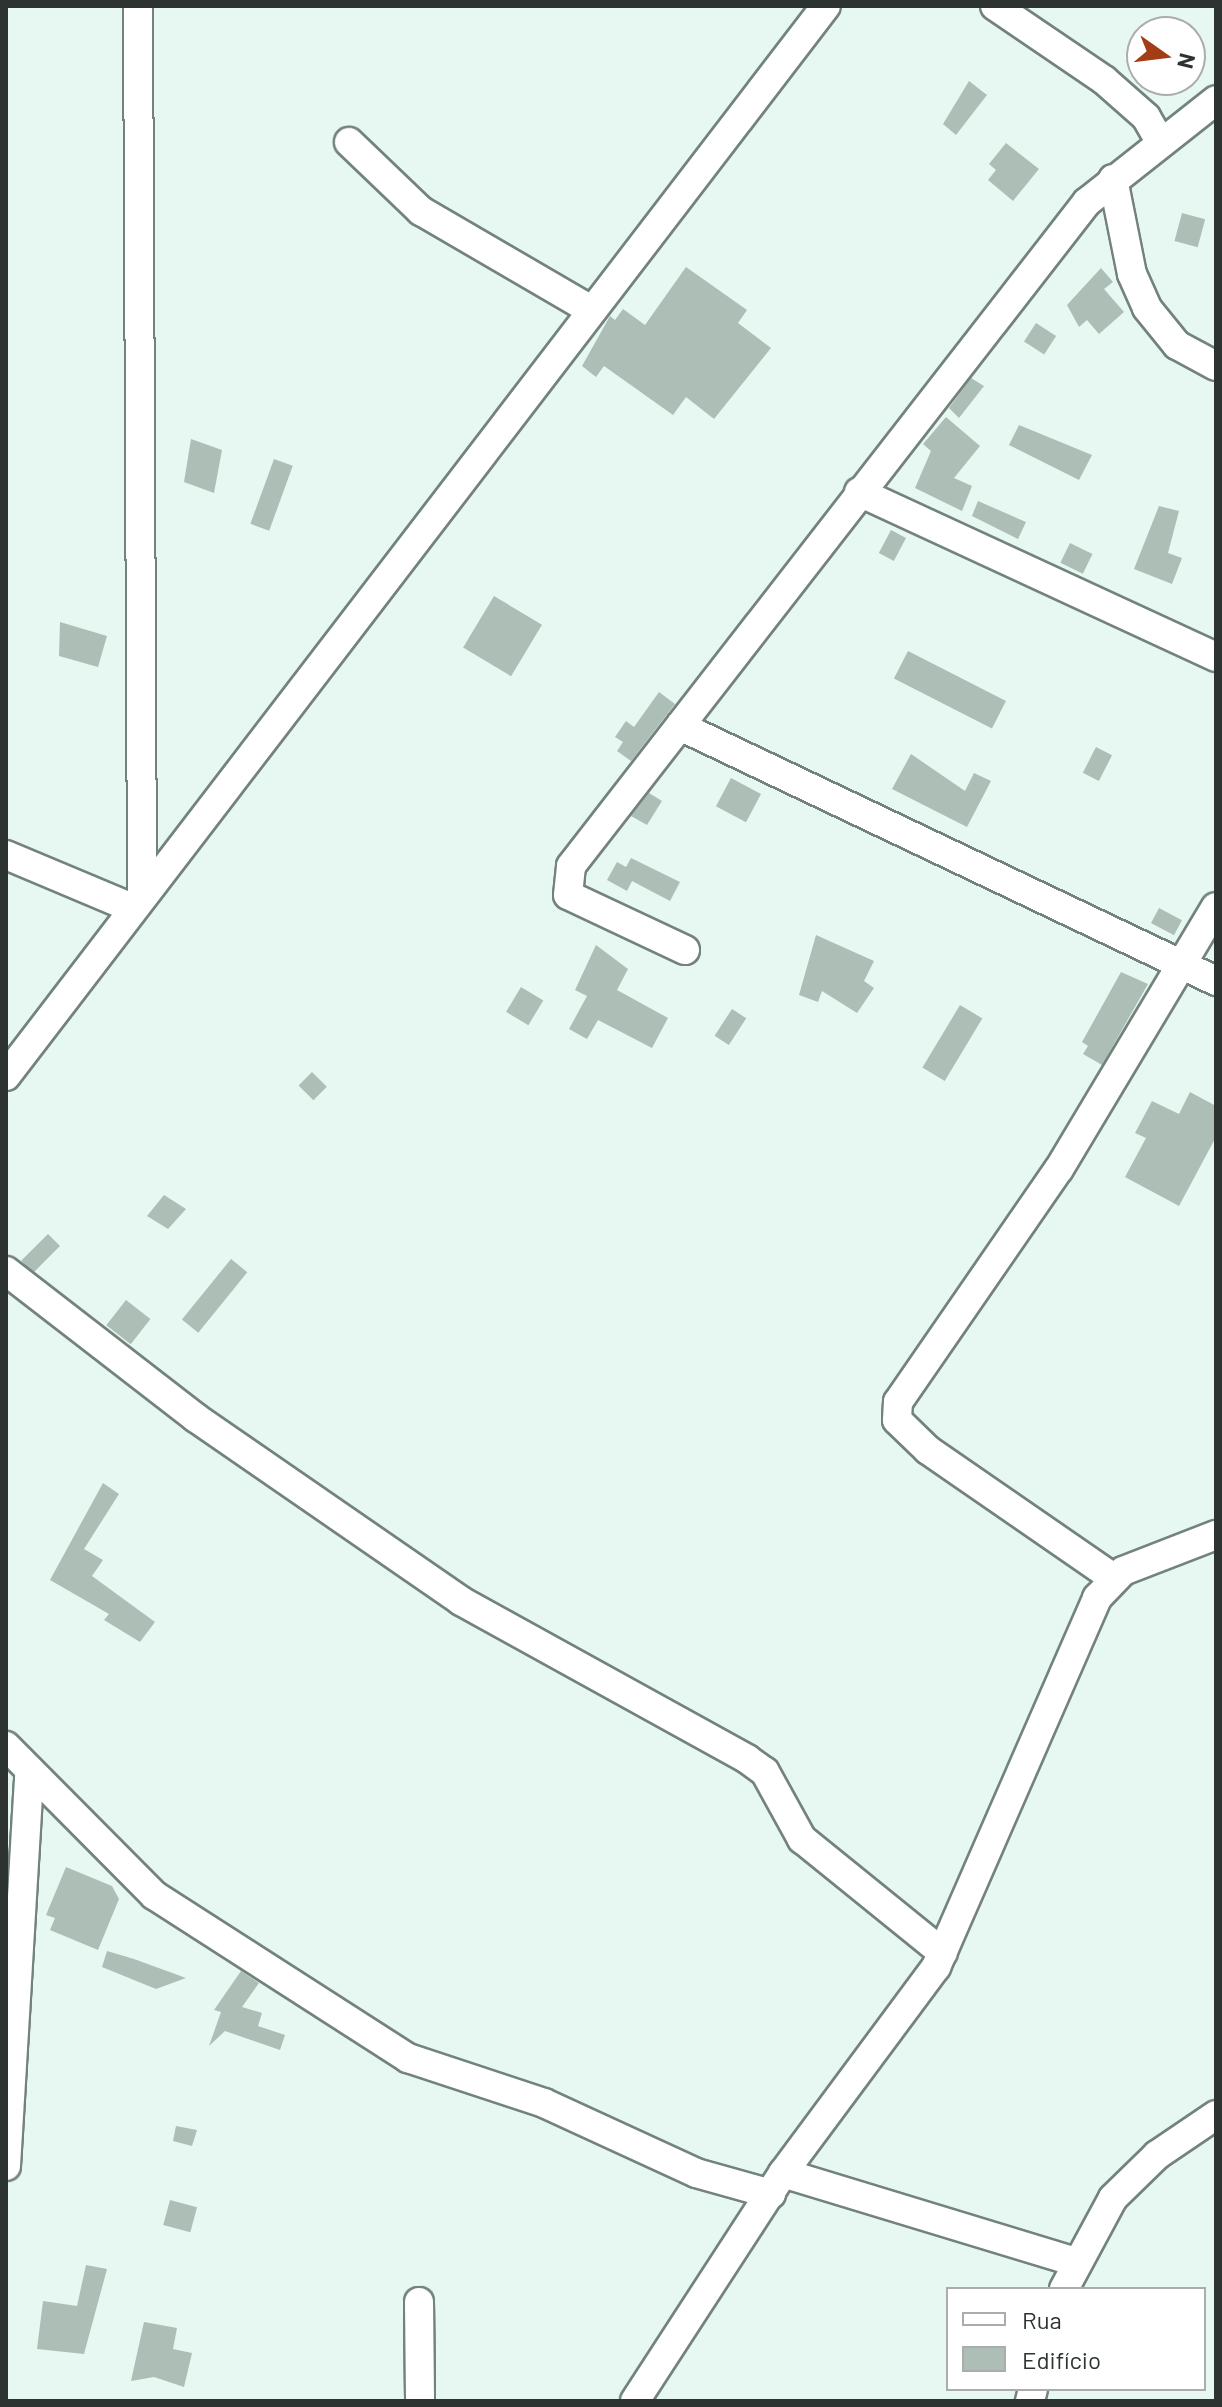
<!DOCTYPE html>
<meta charset="utf-8">
<style>
body{margin:0}
#map{position:relative;width:1222px;height:2407px;overflow:hidden;background:#e6f8f1;font-family:Barlow,sans-serif}
div>[style]{position:absolute}
[style*='--x']{left:calc(var(--x)*1px);top:calc(var(--y)*1px);width:calc(var(--w)*1px);rotate:calc(var(--a)*1deg)}
.building>*{inset:0;background:#adbeb7;transform-origin:0 0}
.roads{filter:drop-shadow(2px 0 #73837c) drop-shadow(-2px 0 #73837c) drop-shadow(0 2px #73837c) drop-shadow(0 -2px #73837c)}
.minor>*{height:28px;margin:-14px;padding:0 14px;transform-origin:14px;border-radius:14px;background:#fff}
span{translate:-50% -50%;white-space:nowrap;text-align:center;line-height:1.15;-webkit-text-stroke:8px #fff;paint-order:stroke}
.frame{position:absolute;inset:0;border:8px solid #2c3330;pointer-events:none}
.legend{position:absolute;left:946px;top:2287px;width:260px;height:104px;box-sizing:border-box;background:#fff;border:2px solid #abadac;margin:0;padding:10px 14px;list-style:none;font-size:24px;color:#2c3330}
.legend li{display:flex;align-items:center;gap:16px;height:40px}
.legend b{width:40px;border:2px solid #abadac}
.north{position:absolute;left:1126px;top:16px;width:80px;height:80px;box-sizing:border-box;background:#fff;border:2px solid #abadac;border-radius:50%;rotate:104deg;font-size:22px;font-weight:700;line-height:32px;text-align:center;color:#2c3330}
.north::after{content:'';display:block;margin:auto;width:28px;height:36px;background:#a33d15;clip-path:polygon(50% 0,100% 100%,50% 72%,0 100%)}
</style>
<div id="map">
<div class="building">
<div style="clip-path:polygon(969px 81px,987px 95px,956px 135px,943px 124px)"></div>
<div style="clip-path:polygon(1006px 143px,1039px 169px,1013px 201px,988px 180px,996px 170px,989px 164px)"></div>
<div style="left:1182px;top:213px;width:24px;height:29px;rotate:15deg"></div>
<div style="clip-path:polygon(686px 267px,747px 310px,738px 323px,771px 348px,714px 419px,686px 397px,673px 415px,604px 366px,596px 377px,582px 366px,610px 316px,615px 320px,623px 309px,645px 325px)"></div>
<div style="clip-path:polygon(1101px 268px,1113px 282px,1104px 289px,1124px 312px,1099px 334px,1087px 320px,1079px 327px,1067px 305px)"></div>
<div style="left:1036px;top:323px;width:24px;height:22px;rotate:33deg"></div>
<div style="clip-path:polygon(971px 378px,984px 386px,959px 418px,949px 408px)"></div>
<div style="clip-path:polygon(946px 417px,980px 446px,954px 478px,972px 486px,962px 511px,915px 488px,931px 451px,923px 444px)"></div>
<div style="clip-path:polygon(1019px 425px,1092px 455px,1079px 480px,1009px 445px)"></div>
<div style="clip-path:polygon(191px 439px,222px 450px,214px 493px,184px 482px)"></div>
<div style="left:274px;top:459px;width:20px;height:69px;rotate:20deg"></div>
<div style="clip-path:polygon(978px 501px,1026px 522px,1018px 539px,972px 516px)"></div>
<div style="clip-path:polygon(1159px 506px,1179px 511px,1168px 553px,1182px 558px,1172px 584px,1134px 569px)"></div>
<div style="left:891px;top:530px;width:17px;height:26px;rotate:28deg"></div>
<div style="left:1070px;top:543px;width:25px;height:22px;rotate:26deg"></div>
<div style="left:494px;top:596px;width:56px;height:60px;rotate:31deg"></div>
<div style="clip-path:polygon(60px 622px,107px 636px,98px 667px,59px 656px)"></div>
<div style="left:908px;top:651px;width:110px;height:31px;rotate:27deg"></div>
<div style="clip-path:polygon(659px 692px,675px 704px,631px 761px,617px 751px,623px 742px,615px 737px,626px 721px,634px 727px)"></div>
<div style="left:1096px;top:747px;width:18px;height:29px;rotate:27deg"></div>
<div style="clip-path:polygon(911px 754px,965px 791px,974px 773px,991px 781px,967px 827px,892px 789px)"></div>
<div style="left:731px;top:778px;width:34px;height:32px;rotate:28deg"></div>
<div style="clip-path:polygon(649px 793px,662px 801px,647px 825px,631px 816px)"></div>
<div style="clip-path:polygon(631px 858px,680px 882px,670px 901px,632px 881px,627px 891px,607px 880px,617px 862px,626px 867px)"></div>
<div style="left:1159px;top:908px;width:26px;height:17px;rotate:28deg"></div>
<div style="clip-path:polygon(816px 935px,874px 961px,864px 981px,874px 988px,857px 1013px,822px 991px,818px 1002px,799px 995px)"></div>
<div style="clip-path:polygon(596px 945px,628px 969px,617px 990px,668px 1018px,652px 1048px,598px 1020px,587px 1039px,569px 1029px,587px 996px,575px 990px)"></div>
<div style="clip-path:polygon(1121px 972px,1148px 984px,1102px 1065px,1083px 1054px,1088px 1046px,1082px 1042px)"></div>
<div style="left:521px;top:987px;width:26px;height:29px;rotate:31deg"></div>
<div style="left:960px;top:1005px;width:26px;height:73px;rotate:31deg"></div>
<div style="left:732px;top:1009px;width:17px;height:32px;rotate:33deg"></div>
<div style="left:312px;top:1072px;width:21px;height:19px;rotate:45deg"></div>
<div style="clip-path:polygon(1190px 1092px,1216px 1106px,1216px 1137px,1179px 1206px,1125px 1177px,1146px 1138px,1135px 1133px,1152px 1101px,1179px 1114px)"></div>
<div style="clip-path:polygon(164px 1195px,186px 1209px,168px 1229px,147px 1216px)"></div>
<div style="left:48px;top:1234px;width:17px;height:38px;rotate:45deg"></div>
<div style="left:231px;top:1259px;width:21px;height:78px;rotate:39deg"></div>
<div style="left:126px;top:1300px;width:31px;height:32px;rotate:38deg"></div>
<div style="clip-path:polygon(103px 1483px,119px 1494px,84px 1549px,103px 1560px,92px 1576px,155px 1622px,140px 1642px,104px 1620px,109px 1614px,50px 1580px)"></div>
<div style="clip-path:polygon(66px 1867px,112px 1886px,119px 1899px,98px 1950px,50px 1930px,55px 1918px,46px 1915px)"></div>
<div style="clip-path:polygon(107px 1951px,134px 1959px,186px 1978px,156px 1989px,102px 1967px)"></div>
<div style="clip-path:polygon(241px 1971px,259px 1983px,242px 2007px,262px 2013px,258px 2026px,285px 2035px,280px 2050px,225px 2031px,209px 2046px,221px 2012px,214px 2010px)"></div>
<div style="clip-path:polygon(176px 2126px,197px 2130px,192px 2146px,173px 2141px)"></div>
<div style="left:170px;top:2200px;width:28px;height:26px;rotate:15deg"></div>
<div style="clip-path:polygon(86px 2265px,107px 2269px,84px 2354px,37px 2349px,43px 2301px,77px 2306px)"></div>
<div style="clip-path:polygon(144px 2322px,177px 2328px,173px 2349px,192px 2353px,184px 2387px,154px 2377px,131px 2381px)"></div>
</div>
<div class="roads">
<div class="minor">
<div style="--x:138;--y:6;--w:890;--a:89.74"></div>
<div style="--x:995;--y:6;--w:132;--a:34.2"></div>
<div style="--x:1104;--y:80;--w:56;--a:41.4"></div>
<div style="--x:1146;--y:117;--w:30;--a:60"></div>
<div style="--x:349;--y:142;--w:100;--a:43.8"></div>
<div style="--x:421;--y:211;--w:197;--a:30.2"></div>
<div style="--x:1113;--y:179;--w:97;--a:78.7"></div>
<div style="--x:1132;--y:274;--w:37;--a:66"></div>
<div style="--x:1147;--y:308;--w:48;--a:51"></div>
<div style="--x:1177;--y:345;--w:44;--a:28.3"></div>
<div style="--x:859;--y:492;--w:393;--a:24.8"></div>
<div style="--x:680;--y:726;--w:594;--a:25.44"></div>
<div style="--x:6;--y:855;--w:137;--a:22.8"></div>
<div style="--x:685;--y:950;--w:129;--a:-154.8"></div>
<div style="--x:568;--y:895;--w:29;--a:-84"></div>
<div style="--x:571;--y:866;--w:841;--a:-52.15"></div>
<div style="--x:1087;--y:202;--w:164;--a:-38.3"></div>
<div style="--x:6;--y:1076;--w:1348;--a:-52.54"></div>
<div style="--x:6;--y:1271;--w:240;--a:37.7"></div>
<div style="--x:196;--y:1418;--w:322;--a:34.6"></div>
<div style="--x:461;--y:1601;--w:327;--a:28.9"></div>
<div style="--x:747;--y:1759;--w:22;--a:36"></div>
<div style="--x:765;--y:1772;--w:77;--a:61.1"></div>
<div style="--x:802;--y:1839;--w:181;--a:39"></div>
<div style="--x:1112;--y:1577;--w:224;--a:-145.4"></div>
<div style="--x:928;--y:1450;--w:43;--a:-135.9"></div>
<div style="--x:897;--y:1420;--w:18;--a:-87"></div>
<div style="--x:898;--y:1402;--w:283;--a:-55.4"></div>
<div style="--x:1059;--y:1169;--w:305;--a:-59.1"></div>
<div style="--x:6;--y:1746;--w:210;--a:45.2"></div>
<div style="--x:154;--y:1895;--w:302;--a:32.7"></div>
<div style="--x:408;--y:2058;--w:143;--a:18.3"></div>
<div style="--x:544;--y:2103;--w:167;--a:24.7"></div>
<div style="--x:696;--y:2173;--w:78;--a:15.6"></div>
<div style="--x:6;--y:2166;--w:393;--a:-86.6"></div>
<div style="--x:783;--y:2173;--w:303;--a:16.9"></div>
<div style="--x:1064;--y:2289;--w:103;--a:-61.7"></div>
<div style="--x:1113;--y:2198;--w:62;--a:-44.3"></div>
<div style="--x:1157;--y:2155;--w:71;--a:-34.1"></div>
<div style="--x:419;--y:2302;--w:99;--a:89.4"></div>
<div style="--x:635;--y:2401;--w:272;--a:-57"></div>
<div style="--x:783;--y:2173;--w:257;--a:-53.4"></div>
<div style="--x:936;--y:1967;--w:403;--a:-66.4"></div>
<div style="--x:1097;--y:1598;--w:37;--a:-46"></div>
<div style="--x:1123;--y:1571;--w:100;--a:-21.2"></div>
<div style="--x:1030;--y:2401;--w:12;--a:-76"></div>
</div>
</div>
<div class="frame"></div>
<ul class="legend">
<li><b style="height:10px;background:#fff"></b>Rua</li>
<li><b style="height:22px;background:#adbeb7"></b>Edifício</li>
</ul>
<div class="north">N</div>
</div>
